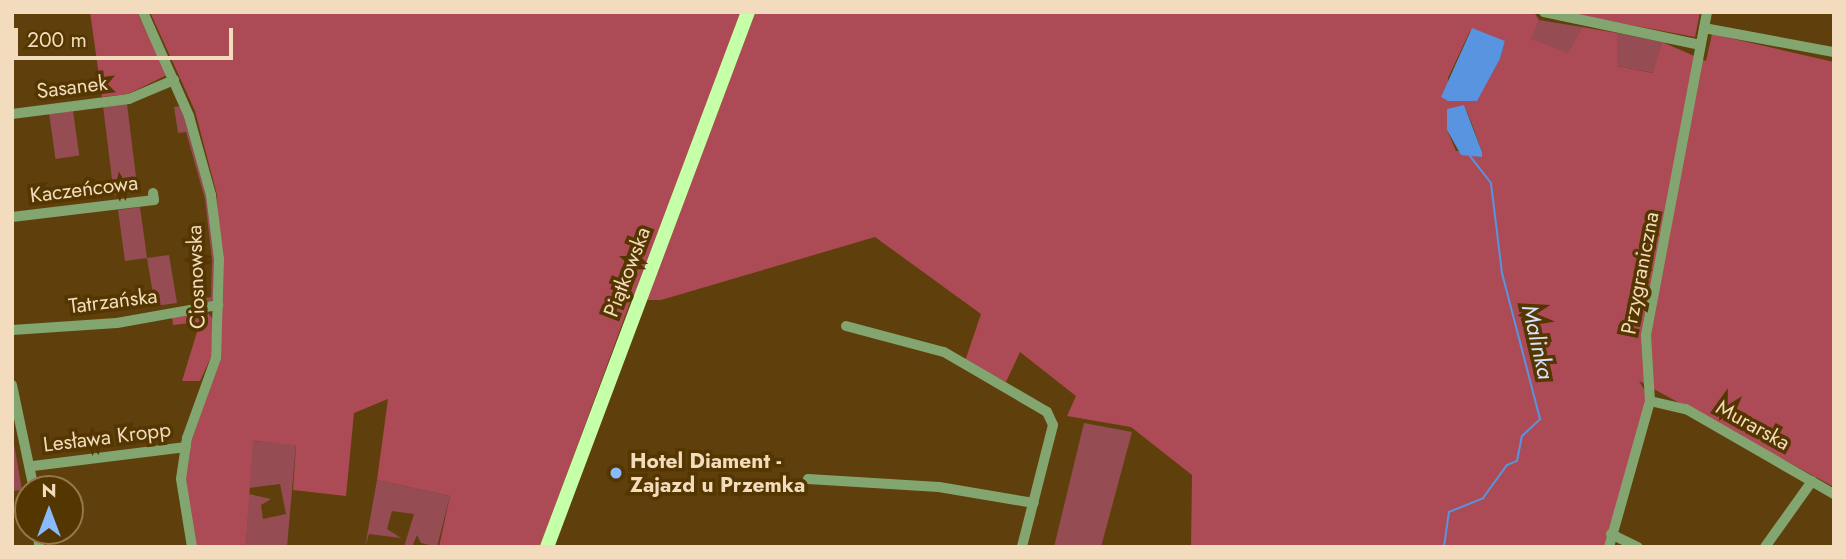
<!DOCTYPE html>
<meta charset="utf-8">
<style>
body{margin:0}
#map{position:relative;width:1846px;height:559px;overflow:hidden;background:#5f400c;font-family:Jost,sans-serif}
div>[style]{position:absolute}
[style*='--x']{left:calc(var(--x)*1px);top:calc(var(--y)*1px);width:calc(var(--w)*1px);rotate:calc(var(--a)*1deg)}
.green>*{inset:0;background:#954c53;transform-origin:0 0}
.forest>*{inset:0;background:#ac4a55}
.water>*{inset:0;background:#5894df}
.stream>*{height:2px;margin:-1px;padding:0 1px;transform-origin:1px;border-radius:1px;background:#5894df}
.minor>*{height:10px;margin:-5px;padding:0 5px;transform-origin:5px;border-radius:5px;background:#83a670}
.major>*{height:14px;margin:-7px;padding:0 7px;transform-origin:7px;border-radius:7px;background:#c5ffa7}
.dots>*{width:19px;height:19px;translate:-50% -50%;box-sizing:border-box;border:4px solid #543600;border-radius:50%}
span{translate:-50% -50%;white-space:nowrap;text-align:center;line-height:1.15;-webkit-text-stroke:7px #543600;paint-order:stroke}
.street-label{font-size:21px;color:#f3dcbd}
.poi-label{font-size:21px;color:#f3dcbd;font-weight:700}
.left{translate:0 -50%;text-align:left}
.water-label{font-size:23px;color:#d5e4f8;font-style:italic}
.frame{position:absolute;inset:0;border:14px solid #f3dcbd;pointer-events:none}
.north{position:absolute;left:14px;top:475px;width:70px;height:70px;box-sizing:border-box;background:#543600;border:2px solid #94784c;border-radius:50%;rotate:0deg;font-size:19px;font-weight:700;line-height:28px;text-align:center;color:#f3dcbd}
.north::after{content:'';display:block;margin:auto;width:24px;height:32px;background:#88bafc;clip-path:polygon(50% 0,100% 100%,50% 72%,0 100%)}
.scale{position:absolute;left:14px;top:28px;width:219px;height:32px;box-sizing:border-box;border:4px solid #f3dcbd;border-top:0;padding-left:9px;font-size:21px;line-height:24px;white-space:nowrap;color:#f3dcbd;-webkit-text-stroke:5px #543600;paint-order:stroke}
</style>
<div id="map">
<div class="green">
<div style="clip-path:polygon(1539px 20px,1582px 27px,1568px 54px,1530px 39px)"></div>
<div style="clip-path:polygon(1617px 33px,1662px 42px,1654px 73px,1617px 66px)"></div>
<div style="left:127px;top:104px;width:89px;height:24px;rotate:83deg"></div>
<div style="clip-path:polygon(182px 106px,208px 196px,215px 259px,213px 300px,199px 305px,195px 300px,211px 297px,212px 260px,205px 199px,186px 132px,178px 133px,174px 107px)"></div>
<div style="left:73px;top:111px;width:45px;height:24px;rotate:82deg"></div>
<div style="clip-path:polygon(140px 207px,147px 258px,169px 255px,177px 303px,155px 306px,147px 258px,125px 261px,118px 210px)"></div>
<div style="clip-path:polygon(1084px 423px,1132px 432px,1101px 547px,1054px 547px)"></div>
<div style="clip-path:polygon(12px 432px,22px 490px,12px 491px,13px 444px)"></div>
<div style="clip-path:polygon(252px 441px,296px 444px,287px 547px,240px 547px,246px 545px,249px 494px,271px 499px,261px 505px,263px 519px,286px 514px,280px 484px,249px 488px)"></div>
<div style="clip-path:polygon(377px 480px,450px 496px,437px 547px,421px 543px,417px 535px,412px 547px,404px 547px,414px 514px,392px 511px,387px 529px,401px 538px,369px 534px,365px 547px)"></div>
</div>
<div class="forest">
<div style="clip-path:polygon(90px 12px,137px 12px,167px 75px,128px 94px,102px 97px)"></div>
<div style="clip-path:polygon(evenodd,150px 12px,1534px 12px,1539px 20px,1531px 39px,1568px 53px,1582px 27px,1617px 33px,1617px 66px,1653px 73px,1662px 42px,1706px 61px,1712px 34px,1834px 62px,1834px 487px,1639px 381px,1649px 397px,1604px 547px,1191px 547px,1192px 475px,1131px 427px,1067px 416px,1076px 396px,1020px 352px,1006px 382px,965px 361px,981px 314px,875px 237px,661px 300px,631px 300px,540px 547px,439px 547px,450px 496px,377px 480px,388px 399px,354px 413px,346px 496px,293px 490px,296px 445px,253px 441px,246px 545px,196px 547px,185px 483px,192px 439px,221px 358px,217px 195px,195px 111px,150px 12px,1470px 31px,1505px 41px,1500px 59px,1477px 100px,1448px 101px,1448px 78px,1470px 31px,150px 12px,1464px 105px,1472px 124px,1482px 152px,1456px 151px,1447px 130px,1464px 105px)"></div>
<div style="clip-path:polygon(1561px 12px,1700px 12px,1695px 37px)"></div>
<div style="clip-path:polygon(207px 312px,213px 319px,211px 357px,200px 381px,182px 381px,197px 332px,190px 323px,173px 325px,172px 317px)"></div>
</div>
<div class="water">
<div style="clip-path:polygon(1472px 28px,1505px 41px,1500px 59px,1477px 101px,1448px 101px,1441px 97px)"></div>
<div style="clip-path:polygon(1464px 105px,1482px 152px,1482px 157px,1461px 155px,1447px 130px,1447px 109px)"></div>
</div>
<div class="stream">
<div style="--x:1444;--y:547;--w:35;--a:-82"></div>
<div style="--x:1449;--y:512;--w:37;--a:-22"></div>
<div style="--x:1483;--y:498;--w:41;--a:-54"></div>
<div style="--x:1507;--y:465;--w:11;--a:-22"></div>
<div style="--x:1517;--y:461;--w:25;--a:-79"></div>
<div style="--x:1522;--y:436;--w:25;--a:-43"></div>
<div style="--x:1540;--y:419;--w:151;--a:-104.6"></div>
<div style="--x:1502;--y:273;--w:91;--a:-97"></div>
<div style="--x:1491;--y:183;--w:34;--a:-128"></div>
</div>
<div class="minor">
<div style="--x:143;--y:12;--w:114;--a:66.1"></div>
<div style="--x:189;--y:116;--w:82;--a:74.4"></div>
<div style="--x:211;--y:195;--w:64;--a:82.9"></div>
<div style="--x:219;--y:259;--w:99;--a:91.7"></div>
<div style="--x:216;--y:358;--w:85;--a:109.9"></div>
<div style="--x:187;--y:438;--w:41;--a:98.3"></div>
<div style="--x:181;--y:479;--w:69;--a:80.8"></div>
<div style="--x:1544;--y:12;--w:160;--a:11.9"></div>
<div style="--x:1704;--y:28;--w:132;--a:10.5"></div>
<div style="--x:12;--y:114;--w:118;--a:-7.3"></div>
<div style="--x:129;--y:99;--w:49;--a:-22.9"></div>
<div style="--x:12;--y:217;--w:143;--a:-6.8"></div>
<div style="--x:154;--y:200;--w:7;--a:-98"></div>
<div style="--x:846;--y:326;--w:101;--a:14.9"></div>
<div style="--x:944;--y:352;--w:119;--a:30.2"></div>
<div style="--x:1047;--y:412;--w:14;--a:65"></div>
<div style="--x:1053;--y:425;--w:126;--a:104.3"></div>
<div style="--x:12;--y:330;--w:105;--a:-3.8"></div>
<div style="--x:117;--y:323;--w:103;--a:-10.1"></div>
<div style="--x:12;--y:385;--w:106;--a:78.1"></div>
<div style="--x:1650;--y:401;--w:37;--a:13"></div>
<div style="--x:1686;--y:409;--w:171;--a:29.9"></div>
<div style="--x:33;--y:466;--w:154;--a:-7.1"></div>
<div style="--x:808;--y:479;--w:131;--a:3.5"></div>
<div style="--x:939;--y:487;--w:96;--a:9.6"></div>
<div style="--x:38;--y:531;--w:16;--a:86"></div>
<div style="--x:1611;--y:534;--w:30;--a:26"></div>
<div style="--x:1609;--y:547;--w:152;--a:-74.3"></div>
<div style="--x:1650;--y:401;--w:66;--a:-93.5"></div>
<div style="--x:1646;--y:335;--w:329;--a:-79.3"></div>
<div style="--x:1765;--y:547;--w:81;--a:-54.5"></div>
</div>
<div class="major">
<div style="--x:547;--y:547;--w:572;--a:-69.41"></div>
</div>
<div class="dots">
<div style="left:616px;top:473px;background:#88bafc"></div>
</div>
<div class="street-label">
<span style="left:72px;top:87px;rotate:-7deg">Sasanek</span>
<span style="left:84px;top:189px;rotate:-7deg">Kaczeńcowa</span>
<span style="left:627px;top:272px;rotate:-69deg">Piątkowska</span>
<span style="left:1640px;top:273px;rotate:-79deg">Przygraniczna</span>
<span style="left:196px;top:277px;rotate:-92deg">Ciosnowska</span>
<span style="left:113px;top:301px;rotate:-7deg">Tatrzańska</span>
<span style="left:1753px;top:425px;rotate:29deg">Murarska</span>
<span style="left:107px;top:437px;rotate:-7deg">Lesława Kropp</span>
</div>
<div class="poi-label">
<span class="left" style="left:630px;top:473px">Hotel Diament -<br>Zajazd u Przemka</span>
</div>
<div class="water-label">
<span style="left:1538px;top:342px;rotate:77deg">Malinka</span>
</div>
<div class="frame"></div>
<div class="north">N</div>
<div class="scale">200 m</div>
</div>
